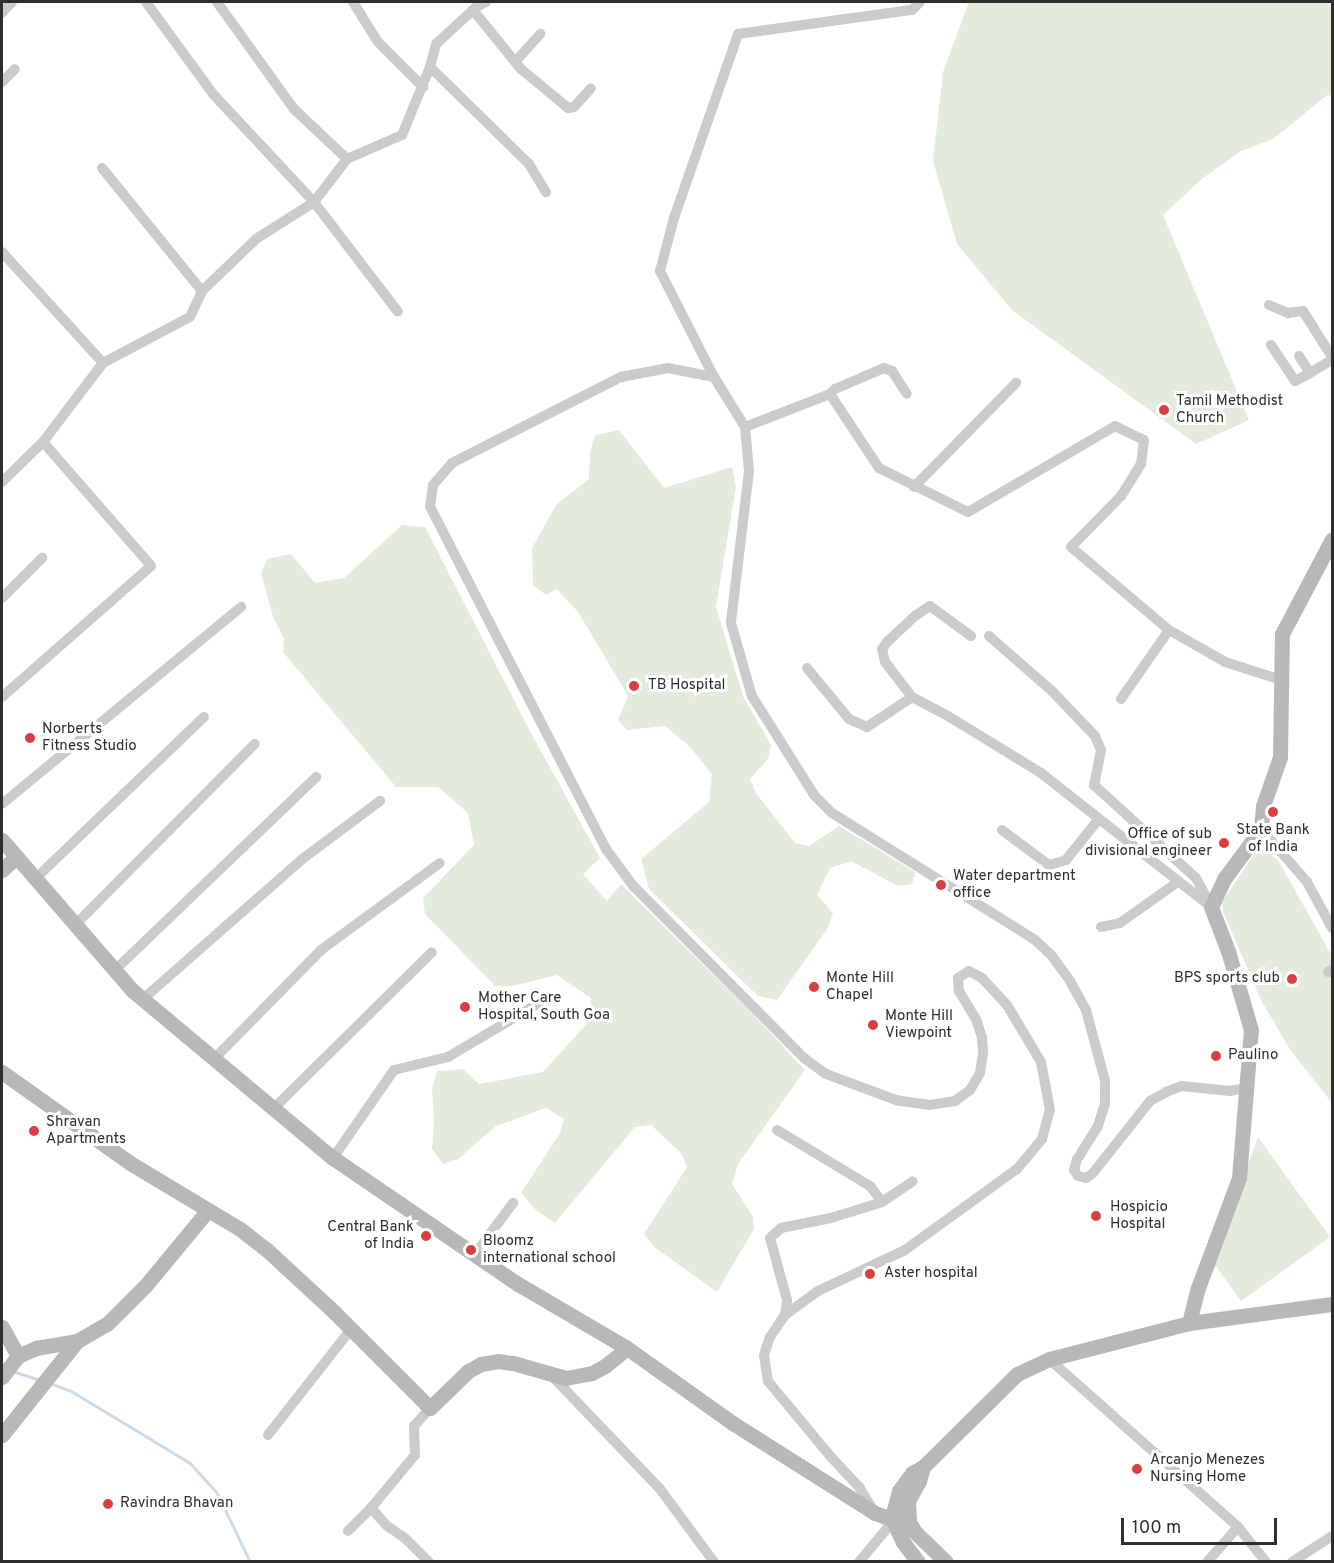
<!DOCTYPE html>
<style>
body{margin:0}
#map{position:relative;width:1334px;height:1563px;overflow:hidden;background:#fff;font-family:Overpass,sans-serif}
div>[style]{position:absolute}
[style*='--x']{left:calc(var(--x)*1px);top:calc(var(--y)*1px);width:calc(var(--w)*1px);rotate:calc(var(--a)*1deg)}
.green>*{inset:0;background:#e3ebdd}
.stream>*{height:3px;margin:-1.5px;padding:0 1.5px;transform-origin:1.5px;border-radius:1.5px;background:#cbdbe9}
.street>*{height:10px;margin:-5px;padding:0 5px;transform-origin:5px;border-radius:5px;background:#cbcbcb}
.secondary>*{height:15px;margin:-7.5px;padding:0 7.5px;transform-origin:7.5px;border-radius:7.5px;background:#b8b8b8}
.dots>*{width:16px;height:16px;translate:-50% -50%;box-sizing:border-box;border:3px solid #fff;border-radius:50%}
span{translate:-50% -50%;white-space:nowrap;text-align:center;line-height:1.15;-webkit-text-stroke:6px #fff;paint-order:stroke}
.poi-label{font-size:15px;color:#2e2e2e}
.left{translate:0 -50%;text-align:left}
.right{translate:-100% -50%;text-align:right}
.frame{position:absolute;inset:0;border:3px solid #2e2e2e;pointer-events:none}
.scale{position:absolute;left:1121px;top:1518px;width:156px;height:27px;box-sizing:border-box;border:3px solid #2e2e2e;border-top:0;padding-left:8px;font-size:18px;line-height:21px;white-space:nowrap;color:#2e2e2e;-webkit-text-stroke:4px #fff;paint-order:stroke}
</style>
<div id="map">
<div class="green">
<div style="clip-path:polygon(969px 2px,1332px 2px,1332px 95px,1326px 96px,1273px 139px,1241px 151px,1203px 178px,1163px 215px,1249px 420px,1196px 444px,1012px 310px,957px 244px,933px 161px,943px 72px)"></div>
<div style="clip-path:polygon(619px 430px,664px 488px,732px 467px,736px 487px,716px 607px,743px 696px,771px 745px,768px 759px,750px 779px,756px 793px,795px 843px,809px 846px,839px 826px,915px 872px,912px 884px,898px 886px,851px 861px,830px 868px,817px 895px,833px 913px,827px 929px,777px 1000px,758px 996px,649px 889px,641px 859px,709px 802px,712px 774px,690px 747px,665px 726px,627px 730px,618px 720px,628px 696px,578px 612px,557px 589px,546px 595px,533px 585px,532px 548px,556px 505px,589px 479px,590px 453px,595px 435px)"></div>
<div style="clip-path:polygon(402px 525px,425px 527px,532px 735px,600px 858px,583px 874px,607px 901px,621px 884px,750px 1011px,805px 1070px,738px 1164px,732px 1184px,753px 1217px,754px 1229px,717px 1292px,654px 1247px,644px 1234px,687px 1167px,681px 1153px,651px 1125px,635px 1127px,555px 1223px,536px 1210px,521px 1193px,560px 1133px,564px 1119px,546px 1108px,496px 1126px,458px 1159px,443px 1164px,432px 1149px,434px 1122px,432px 1089px,437px 1071px,463px 1069px,479px 1084px,543px 1072px,591px 1019px,591px 998px,557px 975px,513px 986px,495px 986px,425px 914px,423px 898px,474px 845px,468px 813px,438px 787px,396px 787px,283px 652px,284px 639px,273px 617px,261px 573px,267px 559px,291px 554px,315px 583px,344px 578px)"></div>
<div style="clip-path:polygon(1257px 850px,1265px 850px,1278px 860px,1332px 956px,1332px 1103px,1291px 1051px,1262px 1002px,1223px 912px,1222px 902px)"></div>
<div style="clip-path:polygon(1258px 1137px,1330px 1237px,1241px 1301px,1213px 1262px)"></div>
</div>
<div class="stream">
<div style="--x:12;--y:1371;--w:29;--a:18"></div>
<div style="--x:49;--y:1383;--w:23;--a:20"></div>
<div style="--x:71;--y:1391;--w:139;--a:31.2"></div>
<div style="--x:190;--y:1463;--w:40;--a:48"></div>
<div style="--x:217;--y:1493;--w:76;--a:64.4"></div>
</div>
<div class="street">
<div style="--x:146;--y:2;--w:114;--a:53.9"></div>
<div style="--x:213;--y:94;--w:148;--a:46.9"></div>
<div style="--x:314;--y:202;--w:54;--a:-52.5"></div>
<div style="--x:347;--y:159;--w:60;--a:-23.6"></div>
<div style="--x:402;--y:135;--w:74;--a:-67.6"></div>
<div style="--x:430;--y:67;--w:24;--a:-75"></div>
<div style="--x:436;--y:44;--w:53;--a:-42.7"></div>
<div style="--x:475;--y:8;--w:13;--a:-29"></div>
<div style="--x:217;--y:2;--w:132;--a:54.3"></div>
<div style="--x:294;--y:109;--w:73;--a:43.3"></div>
<div style="--x:353;--y:2;--w:47;--a:58"></div>
<div style="--x:378;--y:42;--w:64;--a:45"></div>
<div style="--x:473;--y:10;--w:76;--a:50.9"></div>
<div style="--x:521;--y:69;--w:61;--a:39.7"></div>
<div style="--x:568;--y:108;--w:6;--a:-9"></div>
<div style="--x:574;--y:107;--w:25;--a:-48"></div>
<div style="--x:2;--y:13;--w:15;--a:-48"></div>
<div style="--x:515;--y:62;--w:38;--a:-48"></div>
<div style="--x:430;--y:67;--w:139;--a:44.4"></div>
<div style="--x:529;--y:164;--w:33;--a:59"></div>
<div style="--x:2;--y:82;--w:18;--a:-45"></div>
<div style="--x:102;--y:168;--w:159;--a:50.9"></div>
<div style="--x:2;--y:252;--w:150;--a:47.7"></div>
<div style="--x:103;--y:363;--w:98;--a:-27.9"></div>
<div style="--x:190;--y:317;--w:29;--a:-65"></div>
<div style="--x:202;--y:291;--w:75;--a:-43.9"></div>
<div style="--x:256;--y:239;--w:69;--a:-32.5"></div>
<div style="--x:314;--y:202;--w:138;--a:52.6"></div>
<div style="--x:1269;--y:305;--w:21;--a:23"></div>
<div style="--x:1288;--y:313;--w:15;--a:-8"></div>
<div style="--x:1303;--y:311;--w:54;--a:57.8"></div>
<div style="--x:1271;--y:345;--w:43;--a:56.3"></div>
<div style="--x:1295;--y:381;--w:17;--a:-28"></div>
<div style="--x:1299;--y:356;--w:20;--a:57"></div>
<div style="--x:1310;--y:373;--w:26;--a:-31"></div>
<div style="--x:714;--y:377;--w:119;--a:-117"></div>
<div style="--x:660;--y:271;--w:55;--a:-75.2"></div>
<div style="--x:674;--y:218;--w:195;--a:-70.8"></div>
<div style="--x:738;--y:34;--w:176;--a:-7.9"></div>
<div style="--x:912;--y:10;--w:11;--a:-45"></div>
<div style="--x:830;--y:394;--w:7;--a:-45"></div>
<div style="--x:835;--y:389;--w:53;--a:-23.2"></div>
<div style="--x:884;--y:368;--w:9;--a:21"></div>
<div style="--x:892;--y:371;--w:27;--a:57"></div>
<div style="--x:745;--y:427;--w:91;--a:-21.2"></div>
<div style="--x:830;--y:394;--w:89;--a:56.5"></div>
<div style="--x:879;--y:468;--w:99;--a:26.3"></div>
<div style="--x:968;--y:512;--w:170;--a:-30.3"></div>
<div style="--x:1115;--y:426;--w:32;--a:26"></div>
<div style="--x:1144;--y:440;--w:24;--a:97"></div>
<div style="--x:1141;--y:464;--w:38;--a:122"></div>
<div style="--x:1121;--y:496;--w:71;--a:134.4"></div>
<div style="--x:1071;--y:547;--w:128;--a:40.3"></div>
<div style="--x:1169;--y:630;--w:84;--a:124.8"></div>
<div style="--x:43;--y:442;--w:99;--a:-52.8"></div>
<div style="--x:2;--y:482;--w:57;--a:-44.3"></div>
<div style="--x:43;--y:442;--w:164;--a:48.9"></div>
<div style="--x:151;--y:566;--w:198;--a:138.7"></div>
<div style="--x:914;--y:487;--w:146;--a:-45.6"></div>
<div style="--x:2;--y:598;--w:57;--a:-45"></div>
<div style="--x:1169;--y:630;--w:64;--a:29.7"></div>
<div style="--x:1225;--y:662;--w:59;--a:17.8"></div>
<div style="--x:989;--y:636;--w:82;--a:41.1"></div>
<div style="--x:1051;--y:690;--w:64;--a:46.3"></div>
<div style="--x:1095;--y:736;--w:15;--a:67"></div>
<div style="--x:1101;--y:750;--w:36;--a:101"></div>
<div style="--x:1094;--y:785;--w:138;--a:42.4"></div>
<div style="--x:1196;--y:878;--w:26;--a:62"></div>
<div style="--x:807;--y:668;--w:66;--a:50.5"></div>
<div style="--x:849;--y:719;--w:20;--a:24"></div>
<div style="--x:867;--y:727;--w:54;--a:-33.7"></div>
<div style="--x:912;--y:697;--w:41;--a:27.8"></div>
<div style="--x:948;--y:716;--w:109;--a:31.5"></div>
<div style="--x:1041;--y:773;--w:216;--a:38.2"></div>
<div style="--x:912;--y:697;--w:44;--a:-127.6"></div>
<div style="--x:885;--y:662;--w:13;--a:-103"></div>
<div style="--x:882;--y:649;--w:9;--a:-54"></div>
<div style="--x:887;--y:642;--w:38;--a:-43"></div>
<div style="--x:915;--y:616;--w:18;--a:-34"></div>
<div style="--x:930;--y:606;--w:51;--a:36.2"></div>
<div style="--x:2;--y:804;--w:310;--a:-39.5"></div>
<div style="--x:1261;--y:829;--w:70;--a:49"></div>
<div style="--x:1307;--y:882;--w:52;--a:61.5"></div>
<div style="--x:1002;--y:830;--w:59;--a:36.7"></div>
<div style="--x:1049;--y:865;--w:18;--a:-16"></div>
<div style="--x:1066;--y:860;--w:51;--a:-51.3"></div>
<div style="--x:35;--y:879;--w:234;--a:-43.8"></div>
<div style="--x:75;--y:925;--w:255;--a:-45.2"></div>
<div style="--x:1101;--y:927;--w:19;--a:-12"></div>
<div style="--x:1120;--y:923;--w:72;--a:-35.4"></div>
<div style="--x:115;--y:970;--w:279;--a:-43.8"></div>
<div style="--x:1328;--y:972;--w:4;--a:-27"></div>
<div style="--x:143;--y:999;--w:210;--a:-41.3"></div>
<div style="--x:301;--y:860;--w:99;--a:-36.8"></div>
<div style="--x:214;--y:1059;--w:153;--a:-45.5"></div>
<div style="--x:321;--y:950;--w:147;--a:-36.2"></div>
<div style="--x:273;--y:1109;--w:223;--a:-44.6"></div>
<div style="--x:777;--y:1130;--w:109;--a:31.1"></div>
<div style="--x:870;--y:1186;--w:20;--a:53"></div>
<div style="--x:333;--y:1158;--w:107;--a:-55.3"></div>
<div style="--x:394;--y:1070;--w:56;--a:-13.5"></div>
<div style="--x:448;--y:1057;--w:117;--a:-30.7"></div>
<div style="--x:475;--y:1254;--w:64;--a:-53.3"></div>
<div style="--x:785;--y:1315;--w:41;--a:-36"></div>
<div style="--x:818;--y:1291;--w:96;--a:-25.2"></div>
<div style="--x:905;--y:1250;--w:138;--a:-35.9"></div>
<div style="--x:1017;--y:1169;--w:39;--a:-50"></div>
<div style="--x:1042;--y:1139;--w:30;--a:-75"></div>
<div style="--x:1050;--y:1110;--w:49;--a:-100.6"></div>
<div style="--x:1041;--y:1062;--w:66;--a:-120.8"></div>
<div style="--x:1007;--y:1005;--w:37;--a:-133"></div>
<div style="--x:982;--y:978;--w:15;--a:-152"></div>
<div style="--x:969;--y:971;--w:13;--a:148"></div>
<div style="--x:958;--y:978;--w:13;--a:86"></div>
<div style="--x:959;--y:991;--w:33;--a:59"></div>
<div style="--x:976;--y:1019;--w:20;--a:72"></div>
<div style="--x:982;--y:1038;--w:16;--a:86"></div>
<div style="--x:983;--y:1054;--w:19;--a:99"></div>
<div style="--x:980;--y:1073;--w:20;--a:120"></div>
<div style="--x:970;--y:1090;--w:19;--a:144"></div>
<div style="--x:955;--y:1101;--w:25;--a:171"></div>
<div style="--x:930;--y:1105;--w:34;--a:-172"></div>
<div style="--x:896;--y:1100;--w:75;--a:-159.6"></div>
<div style="--x:826;--y:1074;--w:26;--a:-144"></div>
<div style="--x:805;--y:1059;--w:243;--a:-134.8"></div>
<div style="--x:634;--y:887;--w:47;--a:-126.4"></div>
<div style="--x:606;--y:849;--w:385;--a:-117.2"></div>
<div style="--x:430;--y:507;--w:22;--a:-82"></div>
<div style="--x:433;--y:485;--w:29;--a:-49"></div>
<div style="--x:452;--y:463;--w:190;--a:-27"></div>
<div style="--x:621;--y:377;--w:48;--a:-10.8"></div>
<div style="--x:668;--y:368;--w:47;--a:11.1"></div>
<div style="--x:714;--y:377;--w:59;--a:58.2"></div>
<div style="--x:745;--y:427;--w:44;--a:84.8"></div>
<div style="--x:749;--y:471;--w:153;--a:96.8"></div>
<div style="--x:731;--y:623;--w:76;--a:74"></div>
<div style="--x:752;--y:696;--w:117;--a:57.9"></div>
<div style="--x:814;--y:795;--w:25;--a:45"></div>
<div style="--x:832;--y:813;--w:239;--a:32"></div>
<div style="--x:1035;--y:940;--w:23;--a:43"></div>
<div style="--x:1052;--y:956;--w:31;--a:54"></div>
<div style="--x:1070;--y:981;--w:33;--a:61"></div>
<div style="--x:1086;--y:1010;--w:73;--a:75"></div>
<div style="--x:1105;--y:1081;--w:23;--a:90"></div>
<div style="--x:1105;--y:1104;--w:23;--a:108"></div>
<div style="--x:1098;--y:1126;--w:39;--a:122"></div>
<div style="--x:1077;--y:1159;--w:11;--a:105"></div>
<div style="--x:1074;--y:1170;--w:7;--a:56"></div>
<div style="--x:1078;--y:1176;--w:8;--a:14"></div>
<div style="--x:1086;--y:1178;--w:9;--a:-36"></div>
<div style="--x:1093;--y:1173;--w:92;--a:-51.6"></div>
<div style="--x:1150;--y:1101;--w:18;--a:-29"></div>
<div style="--x:1166;--y:1092;--w:17;--a:-21"></div>
<div style="--x:1182;--y:1086;--w:48;--a:5.9"></div>
<div style="--x:1230;--y:1091;--w:15;--a:-11"></div>
<div style="--x:1049;--y:1359;--w:253;--a:41.6"></div>
<div style="--x:1238;--y:1527;--w:45;--a:51.3"></div>
<div style="--x:553;--y:1377;--w:155;--a:46.3"></div>
<div style="--x:660;--y:1489;--w:91;--a:53.5"></div>
<div style="--x:268;--y:1435;--w:135;--a:-51.9"></div>
<div style="--x:873;--y:1510;--w:26;--a:-121"></div>
<div style="--x:860;--y:1488;--w:42;--a:-133.1"></div>
<div style="--x:831;--y:1457;--w:99;--a:-129.7"></div>
<div style="--x:768;--y:1381;--w:26;--a:-99"></div>
<div style="--x:764;--y:1355;--w:19;--a:-72"></div>
<div style="--x:770;--y:1337;--w:27;--a:-56"></div>
<div style="--x:785;--y:1315;--w:15;--a:-82"></div>
<div style="--x:787;--y:1300;--w:64;--a:-105.3"></div>
<div style="--x:770;--y:1238;--w:15;--a:-42"></div>
<div style="--x:781;--y:1228;--w:51;--a:-11.3"></div>
<div style="--x:831;--y:1218;--w:53;--a:-17.4"></div>
<div style="--x:882;--y:1202;--w:37;--a:-34"></div>
<div style="--x:348;--y:1531;--w:33;--a:-45"></div>
<div style="--x:429;--y:1562;--w:33;--a:-135"></div>
<div style="--x:406;--y:1539;--w:24;--a:-145"></div>
<div style="--x:386;--y:1525;--w:23;--a:-131"></div>
<div style="--x:371;--y:1508;--w:69;--a:-50.3"></div>
<div style="--x:415;--y:1455;--w:29;--a:-92"></div>
<div style="--x:414;--y:1426;--w:24;--a:-48"></div>
<div style="--x:859;--y:1562;--w:55;--a:-50.2"></div>
<div style="--x:1207;--y:1562;--w:47;--a:-48.5"></div>
<div style="--x:1292;--y:1562;--w:48;--a:-33"></div>
</div>
<div class="secondary">
<div style="--x:2;--y:840;--w:200;--a:49.1"></div>
<div style="--x:133;--y:991;--w:261;--a:39.9"></div>
<div style="--x:333;--y:1158;--w:224;--a:34.3"></div>
<div style="--x:518;--y:1284;--w:126;--a:30.4"></div>
<div style="--x:627;--y:1348;--w:131;--a:35.4"></div>
<div style="--x:734;--y:1424;--w:167;--a:32.3"></div>
<div style="--x:875;--y:1513;--w:20;--a:20"></div>
<div style="--x:2;--y:870;--w:19;--a:-43"></div>
<div style="--x:2;--y:1072;--w:157;--a:35.4"></div>
<div style="--x:130;--y:1163;--w:128;--a:31"></div>
<div style="--x:240;--y:1229;--w:33;--a:38"></div>
<div style="--x:266;--y:1249;--w:94;--a:42.8"></div>
<div style="--x:335;--y:1313;--w:134;--a:45"></div>
<div style="--x:430;--y:1408;--w:53;--a:-44.2"></div>
<div style="--x:468;--y:1371;--w:15;--a:-28"></div>
<div style="--x:481;--y:1364;--w:17;--a:-10"></div>
<div style="--x:498;--y:1361;--w:15;--a:8"></div>
<div style="--x:513;--y:1363;--w:55;--a:15.8"></div>
<div style="--x:566;--y:1378;--w:26;--a:-11"></div>
<div style="--x:592;--y:1373;--w:15;--a:-28"></div>
<div style="--x:605;--y:1366;--w:28;--a:-39"></div>
<div style="--x:1189;--y:1323;--w:36;--a:-76"></div>
<div style="--x:1198;--y:1288;--w:117;--a:-69.6"></div>
<div style="--x:1239;--y:1178;--w:148;--a:-85.4"></div>
<div style="--x:1251;--y:1030;--w:82;--a:-106.2"></div>
<div style="--x:1228;--y:951;--w:47;--a:-111.1"></div>
<div style="--x:1211;--y:907;--w:31;--a:-65"></div>
<div style="--x:1224;--y:879;--w:62;--a:-53.5"></div>
<div style="--x:1261;--y:829;--w:23;--a:-85"></div>
<div style="--x:1263;--y:806;--w:52;--a:-70.9"></div>
<div style="--x:1280;--y:757;--w:123;--a:-89.1"></div>
<div style="--x:1282;--y:634;--w:107;--a:-62.2"></div>
<div style="--x:2;--y:1327;--w:33;--a:61"></div>
<div style="--x:2;--y:1377;--w:26;--a:-53"></div>
<div style="--x:18;--y:1356;--w:20;--a:-24"></div>
<div style="--x:36;--y:1348;--w:42;--a:-9.7"></div>
<div style="--x:77;--y:1341;--w:34;--a:-30"></div>
<div style="--x:107;--y:1324;--w:55;--a:-45"></div>
<div style="--x:146;--y:1285;--w:97;--a:-50.4"></div>
<div style="--x:2;--y:1435;--w:120;--a:-51.4"></div>
<div style="--x:923;--y:1467;--w:15;--a:106"></div>
<div style="--x:919;--y:1481;--w:23;--a:119"></div>
<div style="--x:908;--y:1501;--w:21;--a:87"></div>
<div style="--x:909;--y:1522;--w:12;--a:59"></div>
<div style="--x:915;--y:1532;--w:43;--a:44.1"></div>
<div style="--x:918;--y:1562;--w:25;--a:-127"></div>
<div style="--x:903;--y:1542;--w:19;--a:-115"></div>
<div style="--x:895;--y:1525;--w:15;--a:-94"></div>
<div style="--x:894;--y:1510;--w:20;--a:-75"></div>
<div style="--x:899;--y:1491;--w:22;--a:-54"></div>
<div style="--x:912;--y:1473;--w:13;--a:-29"></div>
<div style="--x:923;--y:1467;--w:132;--a:-44.7"></div>
<div style="--x:1017;--y:1374;--w:35;--a:-25"></div>
<div style="--x:1049;--y:1359;--w:145;--a:-14.4"></div>
<div style="--x:1189;--y:1323;--w:144;--a:-7.6"></div>
</div>
<div class="dots">
<div style="left:1164px;top:410px;background:#d83f3e"></div>
<div style="left:634px;top:686px;background:#d83f3e"></div>
<div style="left:30px;top:738px;background:#d83f3e"></div>
<div style="left:1273px;top:812px;background:#d83f3e"></div>
<div style="left:1224px;top:843px;background:#d83f3e"></div>
<div style="left:941px;top:885px;background:#d83f3e"></div>
<div style="left:1292px;top:979px;background:#d83f3e"></div>
<div style="left:814px;top:987px;background:#d83f3e"></div>
<div style="left:465px;top:1007px;background:#d83f3e"></div>
<div style="left:873px;top:1025px;background:#d83f3e"></div>
<div style="left:1216px;top:1056px;background:#d83f3e"></div>
<div style="left:34px;top:1131px;background:#d83f3e"></div>
<div style="left:1096px;top:1216px;background:#d83f3e"></div>
<div style="left:426px;top:1236px;background:#d83f3e"></div>
<div style="left:471px;top:1250px;background:#d83f3e"></div>
<div style="left:870px;top:1274px;background:#d83f3e"></div>
<div style="left:1137px;top:1469px;background:#d83f3e"></div>
<div style="left:108px;top:1504px;background:#d83f3e"></div>
</div>
<div class="poi-label">
<span class="left" style="left:1176px;top:410px">Tamil Methodist<br>Church</span>
<span class="left" style="left:648px;top:686px">TB Hospital</span>
<span class="left" style="left:42px;top:738px">Norberts<br>Fitness Studio</span>
<span style="left:1273px;top:839px">State Bank<br>of India</span>
<span class="right" style="left:1212px;top:843px">Office of sub<br>divisional engineer</span>
<span class="left" style="left:953px;top:885px">Water department<br>office</span>
<span class="left" style="left:826px;top:987px">Monte Hill<br>Chapel</span>
<span class="right" style="left:1280px;top:979px">BPS sports club</span>
<span class="left" style="left:478px;top:1007px">Mother Care<br>Hospital, South Goa</span>
<span class="left" style="left:885px;top:1025px">Monte Hill<br>Viewpoint</span>
<span class="left" style="left:1228px;top:1056px">Paulino</span>
<span class="left" style="left:46px;top:1131px">Shravan<br>Apartments</span>
<span class="left" style="left:1110px;top:1216px">Hospicio<br>Hospital</span>
<span class="right" style="left:414px;top:1236px">Central Bank<br>of India</span>
<span class="left" style="left:483px;top:1250px">Bloomz<br>international school</span>
<span class="left" style="left:884px;top:1274px">Aster hospital</span>
<span class="left" style="left:1150px;top:1469px">Arcanjo Menezes<br>Nursing Home</span>
<span class="left" style="left:120px;top:1504px">Ravindra Bhavan</span>
</div>
<div class="frame"></div>
<div class="scale">100 m</div>
</div>
